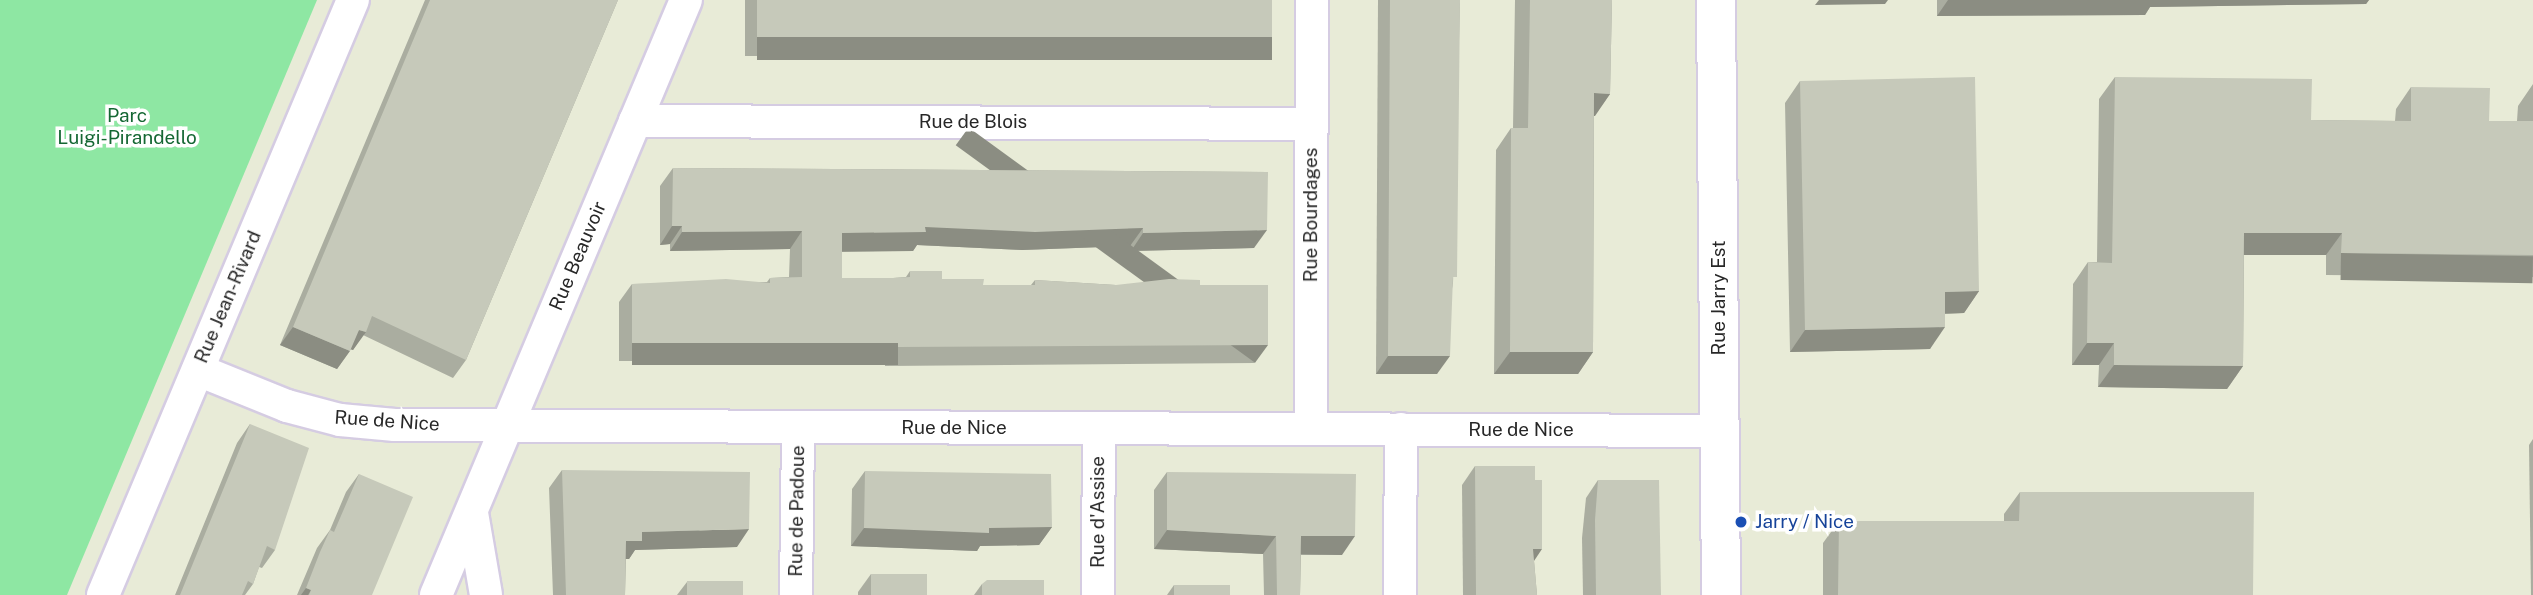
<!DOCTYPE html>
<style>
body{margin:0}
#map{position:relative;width:2533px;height:595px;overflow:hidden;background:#e8ebd7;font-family:"Public Sans",sans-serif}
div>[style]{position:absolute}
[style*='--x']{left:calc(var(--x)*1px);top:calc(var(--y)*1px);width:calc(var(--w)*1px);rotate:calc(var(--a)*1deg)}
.green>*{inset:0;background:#8ee7a3}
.roads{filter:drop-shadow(2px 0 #d5cce2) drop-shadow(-2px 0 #d5cce2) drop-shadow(0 2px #d5cce2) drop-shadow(0 -2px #d5cce2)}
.street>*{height:32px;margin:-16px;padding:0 16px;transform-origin:16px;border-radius:16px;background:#fff}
.secondary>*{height:38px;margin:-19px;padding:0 19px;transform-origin:19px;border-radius:19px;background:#fff}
.wall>*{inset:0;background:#aaada0;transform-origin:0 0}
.shaded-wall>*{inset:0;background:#8b8d82;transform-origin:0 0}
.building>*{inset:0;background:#c6c9ba;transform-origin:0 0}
.dots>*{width:19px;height:19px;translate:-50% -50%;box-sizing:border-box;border:4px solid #fff;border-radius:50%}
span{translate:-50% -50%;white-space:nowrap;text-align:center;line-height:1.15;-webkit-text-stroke:7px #fff;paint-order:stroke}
.park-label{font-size:19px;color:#146733}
.street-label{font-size:19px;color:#272727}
.transit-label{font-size:19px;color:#164399}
.left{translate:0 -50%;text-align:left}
</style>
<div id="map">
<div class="green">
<div style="clip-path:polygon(0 0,317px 0,67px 595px,0 595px)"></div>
</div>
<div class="roads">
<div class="street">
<div style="--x:635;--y:121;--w:676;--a:0.25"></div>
<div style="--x:198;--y:370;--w:96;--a:22"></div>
<div style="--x:287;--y:406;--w:55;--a:14.8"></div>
<div style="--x:340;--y:420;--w:55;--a:5.2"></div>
<div style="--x:395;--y:425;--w:1324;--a:0.26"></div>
<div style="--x:1311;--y:429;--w:429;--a:-89.9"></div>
<div style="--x:472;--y:513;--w:83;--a:80.3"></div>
<div style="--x:103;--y:595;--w:645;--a:-67.21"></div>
<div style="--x:436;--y:595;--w:645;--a:-67.21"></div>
<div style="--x:796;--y:595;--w:168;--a:-89.3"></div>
<div style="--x:1098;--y:595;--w:166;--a:-89.7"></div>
<div style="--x:1400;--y:595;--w:166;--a:-89.7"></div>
</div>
<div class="secondary">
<div style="--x:1716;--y:0;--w:595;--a:89.52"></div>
</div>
</div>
<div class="wall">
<div style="clip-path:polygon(425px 0,618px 0,466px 360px,453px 378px,363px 335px,353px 350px,351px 349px,337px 369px,280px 345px)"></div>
<div style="left:745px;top:0;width:527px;height:56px"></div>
<div style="clip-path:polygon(1378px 0,1460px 0,1453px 283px,1437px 374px,1376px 374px)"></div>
<div style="clip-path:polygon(1515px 0,1612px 0,1610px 94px,1594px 116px,1593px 352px,1578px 374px,1494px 374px,1496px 150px,1511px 128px,1513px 128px)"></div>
<div style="clip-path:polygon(1937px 0,2369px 0,2366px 4px,2150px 7px,2145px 15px,1937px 16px)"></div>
<div style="clip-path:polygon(2115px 77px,2311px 120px,2395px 121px,2396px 109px,2411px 87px,2489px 121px,2517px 121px,2518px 106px,2533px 84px,2533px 277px,2326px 275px,2326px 255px,2244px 255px,2243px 366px,2227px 389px,2098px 387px,2099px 365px,2072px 365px,2073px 284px,2088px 262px,2097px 262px,2099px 99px)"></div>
<div style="clip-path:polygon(1800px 81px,1979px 291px,1964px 313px,1945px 314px,1930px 349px,1790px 352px,1785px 103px)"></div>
<div style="clip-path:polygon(673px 168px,1268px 172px,1254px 248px,1131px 251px,1130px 246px,1022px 250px,917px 245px,913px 251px,842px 251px,842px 278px,893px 278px,906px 277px,910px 271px,942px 279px,983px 285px,1031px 285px,1035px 280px,1116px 285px,1200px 285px,1255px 363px,885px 366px,885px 361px,619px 361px,619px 302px,632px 284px,767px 282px,770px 278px,789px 277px,790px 249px,670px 251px,670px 244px,660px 245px,660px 186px)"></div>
<div style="clip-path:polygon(250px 424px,275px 550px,262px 568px,259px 567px,253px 584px,245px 595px,175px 595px,237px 443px)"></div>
<div style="clip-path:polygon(2533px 439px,2533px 595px,2531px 595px,2529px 445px)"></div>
<div style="clip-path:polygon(1475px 466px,1534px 561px,1537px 595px,1463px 595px,1462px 485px)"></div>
<div style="clip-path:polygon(562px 470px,737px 547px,635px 550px,629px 559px,626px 559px,625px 595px,553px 595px,549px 488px)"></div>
<div style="clip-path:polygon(865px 471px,1052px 527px,1039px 545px,980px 546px,977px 551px,851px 546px,852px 489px)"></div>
<div style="clip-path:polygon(1167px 472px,1342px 555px,1301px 555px,1300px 595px,1264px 595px,1263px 554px,1154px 549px,1154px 490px)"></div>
<div style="clip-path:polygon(359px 474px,372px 595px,297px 595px,317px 548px,330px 530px,346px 492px)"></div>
<div style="clip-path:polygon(1598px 480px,1661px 595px,1583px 595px,1582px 538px,1586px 498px)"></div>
<div style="clip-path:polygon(2020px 492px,2253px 595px,1823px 595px,1823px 543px,1839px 521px,2004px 521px,2004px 514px)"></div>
<div style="clip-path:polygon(871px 574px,927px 595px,858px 595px,858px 592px)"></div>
<div style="clip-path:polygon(687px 582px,743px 595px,677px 595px)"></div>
<div style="clip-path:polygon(982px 584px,1044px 595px,974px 595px)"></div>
<div style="clip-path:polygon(1174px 585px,1230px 595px,1167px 595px)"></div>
</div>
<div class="shaded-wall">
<div style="clip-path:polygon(1819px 0,1888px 0,1885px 4px,1815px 5px)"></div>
<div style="clip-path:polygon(1948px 0,2369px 0,2366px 4px,2150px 7px,2145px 15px,1937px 16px)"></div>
<div style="left:757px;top:37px;width:515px;height:23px"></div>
<div style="clip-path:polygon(1594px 93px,1610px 94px,1595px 116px,1579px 116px)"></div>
<div style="clip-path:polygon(672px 226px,682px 226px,670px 244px,660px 245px)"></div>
<div style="clip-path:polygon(925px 227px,1143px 228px,1130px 246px,1022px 250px,917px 245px,913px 251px,829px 252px,842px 233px)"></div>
<div style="clip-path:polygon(1267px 230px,1254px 248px,1131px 251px,1143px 233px)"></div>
<div style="clip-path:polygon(802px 231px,790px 249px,670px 251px,682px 232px)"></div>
<div style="clip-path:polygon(2244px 233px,2342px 233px,2326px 255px,2229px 255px)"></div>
<div style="left:2341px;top:253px;width:192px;height:27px;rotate:1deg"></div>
<div style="clip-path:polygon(1979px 291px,1964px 313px,1929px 314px,1945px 292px)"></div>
<div style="clip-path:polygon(293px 327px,350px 351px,337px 369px,280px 345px)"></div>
<div style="clip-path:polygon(1945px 327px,1930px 349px,1790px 352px,1805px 330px)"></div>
<div style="clip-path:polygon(359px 330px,366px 332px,353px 350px,346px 348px)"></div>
<div style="left:632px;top:343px;width:266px;height:22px"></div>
<div style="clip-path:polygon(2087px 343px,2114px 343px,2099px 365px,2072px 365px)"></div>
<div style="left:1268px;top:345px;width:22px;height:370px;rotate:126deg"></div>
<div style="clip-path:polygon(1510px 352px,1593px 352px,1578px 374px,1494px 374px)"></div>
<div style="clip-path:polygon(1388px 356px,1450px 356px,1437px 374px,1376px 374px)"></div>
<div style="clip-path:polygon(2114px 365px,2243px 366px,2227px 389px,2098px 387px)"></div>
<div style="clip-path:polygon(1052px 527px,1039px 545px,980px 546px,977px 551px,851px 546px,864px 528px)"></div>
<div style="clip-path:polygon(749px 529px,737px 547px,635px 550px,629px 559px,614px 559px,626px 541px,642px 532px)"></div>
<div style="clip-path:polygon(1167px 530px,1276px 536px,1263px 554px,1154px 549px)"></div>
<div style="clip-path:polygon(1301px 536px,1355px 536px,1342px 555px,1288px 554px)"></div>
<div style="clip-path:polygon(1533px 549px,1542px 549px,1530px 567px)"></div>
<div style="clip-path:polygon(306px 588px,311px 590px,308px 595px,301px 595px)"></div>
</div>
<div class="building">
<div style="clip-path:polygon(430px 0,618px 0,466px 360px,372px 316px,366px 332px,359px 330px,350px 351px,293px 327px)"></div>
<div style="left:757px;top:0;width:515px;height:37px"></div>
<div style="clip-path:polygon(1390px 0,1460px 0,1457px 277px,1453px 277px,1450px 356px,1388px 356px)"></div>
<div style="clip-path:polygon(1530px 0,1612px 0,1610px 94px,1594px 93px,1593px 352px,1510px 352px,1511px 128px,1528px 128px)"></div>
<div style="clip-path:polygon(1975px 77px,1979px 291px,1945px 292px,1945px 327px,1805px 330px,1800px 81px)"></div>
<div style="clip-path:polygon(2115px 77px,2312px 79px,2311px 120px,2411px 121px,2411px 87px,2490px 88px,2489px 121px,2533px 121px,2533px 90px,2533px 255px,2341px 253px,2342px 233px,2244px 233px,2243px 366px,2114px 365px,2114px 343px,2087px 343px,2088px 262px,2112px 263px)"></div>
<div style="clip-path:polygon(673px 168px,1268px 172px,1267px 230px,1143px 233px,1143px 228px,1035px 232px,925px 227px,926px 232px,842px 233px,842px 278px,893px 278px,910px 277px,910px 271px,942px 271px,942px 279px,984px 279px,983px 285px,1035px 285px,1035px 280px,1116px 285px,1169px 279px,1200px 280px,1200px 285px,1268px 285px,1268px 345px,898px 347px,898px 343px,632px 343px,632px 284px,726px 279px,770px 283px,770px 278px,802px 277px,802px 231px,682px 232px,682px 226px,672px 226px)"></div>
<div style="clip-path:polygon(250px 424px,309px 448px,275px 550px,267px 546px,253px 584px,248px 581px,242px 595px,180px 595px)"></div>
<div style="clip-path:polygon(1475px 466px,1535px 466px,1535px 480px,1542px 480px,1542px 549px,1533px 549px,1537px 595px,1476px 595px)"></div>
<div style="clip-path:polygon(562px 470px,750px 472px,749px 529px,642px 532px,642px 541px,626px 541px,625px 595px,566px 595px)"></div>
<div style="clip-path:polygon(865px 471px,1051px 474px,1052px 527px,989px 528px,989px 533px,864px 528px)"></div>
<div style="clip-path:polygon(1167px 472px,1356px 474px,1355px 536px,1301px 536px,1300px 595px,1277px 595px,1276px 536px,1167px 530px)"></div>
<div style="clip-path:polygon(359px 474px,413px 497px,372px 595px,309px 595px,311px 590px,306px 588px,320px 552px,330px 530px,334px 532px)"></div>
<div style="clip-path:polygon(1598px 480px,1659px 480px,1661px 595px,1596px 595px,1595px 520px)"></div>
<div style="clip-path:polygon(2020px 492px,2254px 492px,2253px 595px,1838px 595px,1839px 521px,2019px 521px)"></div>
<div style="left:871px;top:574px;width:56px;height:21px"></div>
<div style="clip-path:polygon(987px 580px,1044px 580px,1044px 595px,982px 595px,982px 584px)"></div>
<div style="left:743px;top:581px;width:14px;height:56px;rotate:90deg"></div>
<div style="left:1174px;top:585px;width:56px;height:10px"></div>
</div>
<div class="dots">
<div style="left:1741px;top:522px;background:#1a4fb4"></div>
</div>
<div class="park-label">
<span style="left:127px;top:127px">Parc<br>Luigi-Pirandello</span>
</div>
<div class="street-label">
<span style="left:973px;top:122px">Rue de Blois</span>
<span style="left:1311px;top:215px;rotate:-90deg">Rue Bourdages</span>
<span style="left:578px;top:256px;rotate:-67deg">Rue Beauvoir</span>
<span style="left:228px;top:297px;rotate:-67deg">Rue Jean-Rivard</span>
<span style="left:1719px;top:298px;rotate:-90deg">Rue Jarry Est</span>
<span style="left:387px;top:421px;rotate:4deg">Rue de Nice</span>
<span style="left:954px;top:428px">Rue de Nice</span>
<span style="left:1521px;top:430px">Rue de Nice</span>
<span style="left:797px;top:511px;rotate:-89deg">Rue de Padoue</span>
<span style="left:1098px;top:512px;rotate:-90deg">Rue d'Assise</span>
</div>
<div class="transit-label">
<span class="left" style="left:1755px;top:522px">Jarry / Nice</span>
</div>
</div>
